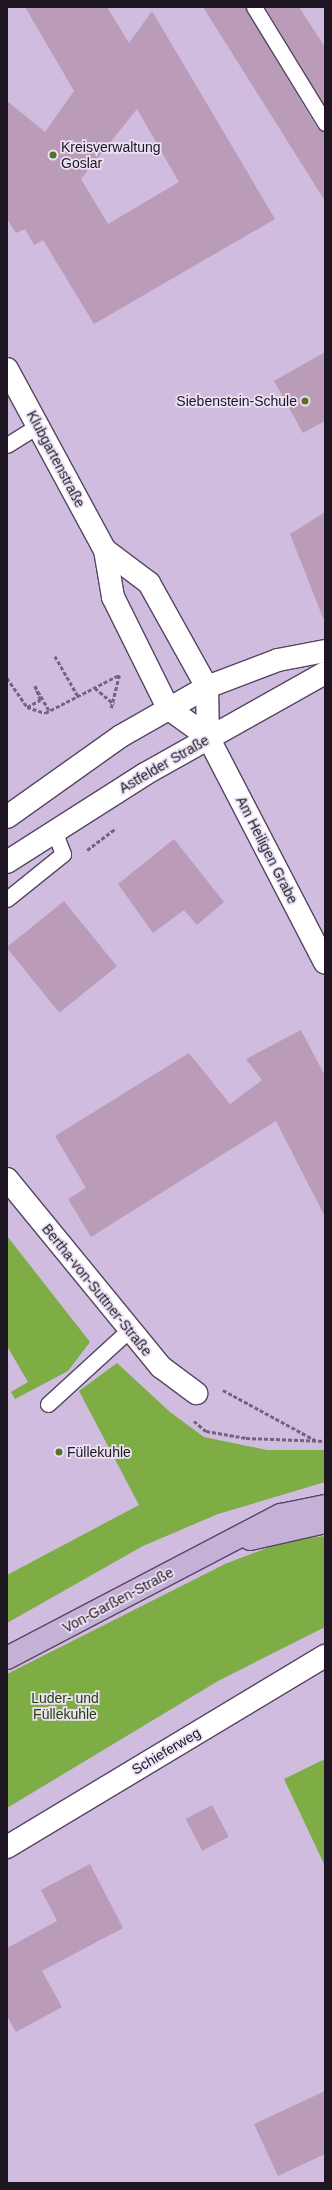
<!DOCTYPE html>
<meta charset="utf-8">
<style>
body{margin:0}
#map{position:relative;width:332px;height:2190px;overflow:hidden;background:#d0bcdf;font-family:Arial,sans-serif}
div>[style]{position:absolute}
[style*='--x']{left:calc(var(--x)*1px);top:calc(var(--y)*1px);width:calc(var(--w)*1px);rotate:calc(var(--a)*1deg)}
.green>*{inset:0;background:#7eac45}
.building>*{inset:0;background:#bb9cb8;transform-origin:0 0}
.path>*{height:2.5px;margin-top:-1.25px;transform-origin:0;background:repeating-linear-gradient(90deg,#73657c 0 4px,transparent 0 6px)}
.roads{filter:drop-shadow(1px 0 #564563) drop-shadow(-1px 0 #564563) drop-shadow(0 1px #564563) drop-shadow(0 -1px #564563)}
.lane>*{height:15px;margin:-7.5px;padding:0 7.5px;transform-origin:7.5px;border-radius:7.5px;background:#fff}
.street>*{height:22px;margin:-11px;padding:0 11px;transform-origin:11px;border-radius:11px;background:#fff}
.primary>*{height:22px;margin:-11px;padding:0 11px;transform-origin:11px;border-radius:11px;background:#c5b0d6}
.dots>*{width:11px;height:11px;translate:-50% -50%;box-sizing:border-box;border:2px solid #ebe1f3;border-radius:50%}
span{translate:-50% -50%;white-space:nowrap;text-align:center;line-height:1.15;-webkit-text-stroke:3.5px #ebe1f3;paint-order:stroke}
.poi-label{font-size:14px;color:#1d1622}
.left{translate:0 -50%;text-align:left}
.right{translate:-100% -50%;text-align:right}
.street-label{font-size:14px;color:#1d1622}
.park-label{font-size:14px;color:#283e0a}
.frame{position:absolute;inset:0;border:8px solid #1d1622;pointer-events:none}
</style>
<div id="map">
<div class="green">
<div style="clip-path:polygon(7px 1236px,90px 1342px,68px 1371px,15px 1399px,11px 1392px,28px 1382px,7px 1346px)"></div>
<div style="clip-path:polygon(117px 1363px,170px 1412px,204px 1437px,267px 1450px,325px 1450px,325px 1482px,218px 1514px,143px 1546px,7px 1623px,7px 1575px,139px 1505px,79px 1391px)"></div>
<div style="clip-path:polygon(325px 1536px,325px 1627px,218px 1681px,7px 1808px,7px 1674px,225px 1564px,285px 1541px)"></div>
<div style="clip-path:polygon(325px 1759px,325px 1866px,284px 1779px)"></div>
</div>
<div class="building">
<div style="clip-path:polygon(evenodd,25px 7px,107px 7px,129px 43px,152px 11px,275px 219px,94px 324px,43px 240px,34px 245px,25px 229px,16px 233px,7px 219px,7px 101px,45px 132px,74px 91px,25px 7px,137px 109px,179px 182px,108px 224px,81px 179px,137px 109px)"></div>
<div style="clip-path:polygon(203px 7px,245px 7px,317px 128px,325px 132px,325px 201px)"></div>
<div style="clip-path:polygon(265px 7px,299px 7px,325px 47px,325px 106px)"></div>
<div style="clip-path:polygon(325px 352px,325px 421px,303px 433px,274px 381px)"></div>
<div style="clip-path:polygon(325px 512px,325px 618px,323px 618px,290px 534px)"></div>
<div style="clip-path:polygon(174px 839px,224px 902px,197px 925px,184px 910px,153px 933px,118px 884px)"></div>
<div style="left:64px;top:901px;width:84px;height:74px;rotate:51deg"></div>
<div style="clip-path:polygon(301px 1030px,325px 1076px,325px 1217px,276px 1121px,91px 1237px,68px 1199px,86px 1188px,55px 1136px,189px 1053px,230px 1104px,262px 1080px,246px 1059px)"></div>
<div style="left:212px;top:1805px;width:36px;height:30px;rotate:62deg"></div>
<div style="clip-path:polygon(90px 1864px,123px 1928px,42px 1971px,62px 2007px,16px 2032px,7px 2016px,7px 1948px,57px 1921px,41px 1890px)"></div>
<div style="clip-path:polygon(325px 2091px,325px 2154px,278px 2176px,254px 2124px)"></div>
</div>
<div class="path">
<div style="--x:55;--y:656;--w:46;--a:60.1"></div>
<div style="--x:7;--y:678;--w:35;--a:55"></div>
<div style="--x:27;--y:707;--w:19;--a:18"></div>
<div style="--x:45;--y:713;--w:83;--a:-27.2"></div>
<div style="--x:95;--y:688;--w:25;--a:40"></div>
<div style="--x:27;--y:707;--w:15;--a:-28"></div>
<div style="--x:40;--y:700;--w:15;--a:-110"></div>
<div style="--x:35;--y:686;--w:28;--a:60"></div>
<div style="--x:111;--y:708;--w:34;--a:-76"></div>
<div style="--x:87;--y:850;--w:36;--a:-37"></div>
<div style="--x:223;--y:1390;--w:105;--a:28.5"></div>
<div style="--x:194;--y:1421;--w:16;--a:40"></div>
<div style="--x:206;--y:1431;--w:41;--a:9.9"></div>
<div style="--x:246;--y:1438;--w:79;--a:2.2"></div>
</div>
<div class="roads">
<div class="lane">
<div style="--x:254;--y:7;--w:136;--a:58.5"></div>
<div style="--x:7;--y:445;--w:38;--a:-32"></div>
<div style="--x:7;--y:899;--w:72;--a:-38.8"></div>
<div style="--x:63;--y:854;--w:25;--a:-111"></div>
<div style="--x:48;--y:1404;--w:110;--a:-42.4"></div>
</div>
<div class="street">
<div style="--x:7;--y:369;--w:206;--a:61.6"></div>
<div style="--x:105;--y:550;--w:48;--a:80.3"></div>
<div style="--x:113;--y:597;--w:124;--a:63.6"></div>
<div style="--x:168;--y:708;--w:49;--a:35.9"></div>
<div style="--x:208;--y:737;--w:254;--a:62.6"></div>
<div style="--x:105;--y:550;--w:55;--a:36.9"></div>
<div style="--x:149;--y:583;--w:119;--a:60.9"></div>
<div style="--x:207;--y:687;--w:50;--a:88.9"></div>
<div style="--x:7;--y:817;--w:140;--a:-35.4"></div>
<div style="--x:121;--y:736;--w:99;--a:-29.7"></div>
<div style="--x:207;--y:687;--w:76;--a:-20.8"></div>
<div style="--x:278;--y:660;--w:48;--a:-10.8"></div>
<div style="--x:7;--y:862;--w:164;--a:-32.5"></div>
<div style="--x:145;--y:774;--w:206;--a:-29.3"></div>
<div style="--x:7;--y:1179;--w:243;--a:50.7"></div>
<div style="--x:161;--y:1367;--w:44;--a:36.6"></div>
<div style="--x:7;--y:1847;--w:371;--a:-31"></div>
</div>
<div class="primary">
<div style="--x:250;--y:1539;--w:77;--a:-12.8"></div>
<div style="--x:7;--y:1658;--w:309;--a:-27.6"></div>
<div style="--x:281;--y:1515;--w:45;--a:-11.6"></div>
</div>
</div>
<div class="dots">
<div style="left:53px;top:155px;background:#52732a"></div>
<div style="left:305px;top:401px;background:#52732a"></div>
<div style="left:59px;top:1452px;background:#52732a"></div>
</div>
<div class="poi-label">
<span class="left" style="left:61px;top:155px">Kreisverwaltung<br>Goslar</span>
<span class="right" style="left:297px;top:401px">Siebenstein-Schule</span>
<span class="left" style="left:67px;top:1452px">Füllekuhle</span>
</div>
<div class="street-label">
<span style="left:56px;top:459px;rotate:62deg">Klubgartenstraße</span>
<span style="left:164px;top:764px;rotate:-30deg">Astfelder Straße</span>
<span style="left:267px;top:850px;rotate:63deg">Am Heiligen Grabe</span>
<span style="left:97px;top:1290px;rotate:51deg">Bertha-von-Suttner-Straße</span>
<span style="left:118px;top:1600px;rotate:-28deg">Von-Garßen-Straße</span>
<span style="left:166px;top:1751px;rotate:-31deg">Schieferweg</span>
</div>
<div class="park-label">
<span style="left:65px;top:1706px">Luder- und<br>Füllekuhle</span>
</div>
<div class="frame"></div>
</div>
